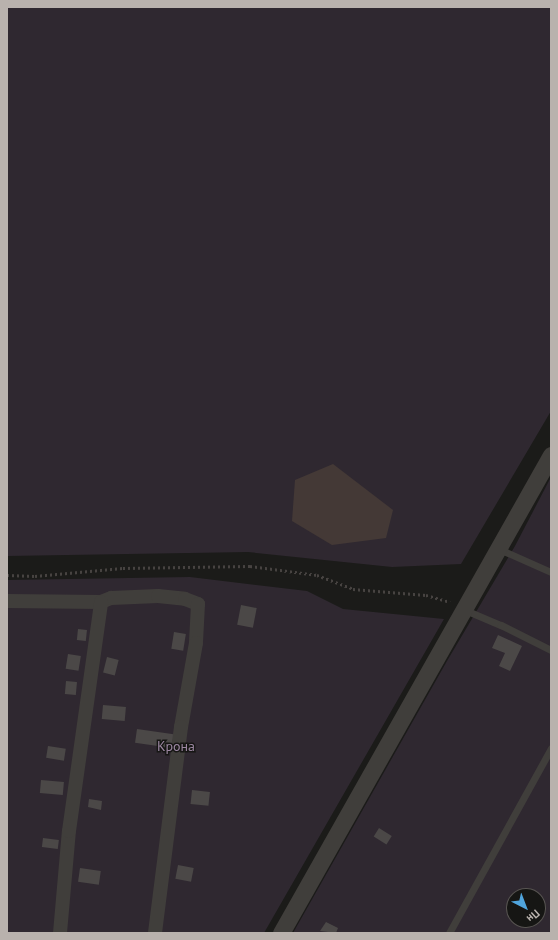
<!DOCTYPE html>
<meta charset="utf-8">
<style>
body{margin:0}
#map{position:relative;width:558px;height:940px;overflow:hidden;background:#1b1b19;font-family:"PT Sans",sans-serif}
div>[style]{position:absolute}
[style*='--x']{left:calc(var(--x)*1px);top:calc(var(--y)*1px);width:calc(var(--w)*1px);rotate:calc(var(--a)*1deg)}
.green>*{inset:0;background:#2f2830}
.water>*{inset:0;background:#443936}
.building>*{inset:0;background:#4b4847;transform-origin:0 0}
.path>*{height:2.5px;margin-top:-1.25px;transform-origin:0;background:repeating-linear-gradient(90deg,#474341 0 2px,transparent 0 5px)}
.service>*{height:7px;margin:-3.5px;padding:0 3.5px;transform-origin:3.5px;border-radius:3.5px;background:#403e3b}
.minor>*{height:14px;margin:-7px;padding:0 7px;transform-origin:7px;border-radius:7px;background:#403e3b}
.tertiary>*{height:17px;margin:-8.5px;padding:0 8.5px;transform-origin:8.5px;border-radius:8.5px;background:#403e3b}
span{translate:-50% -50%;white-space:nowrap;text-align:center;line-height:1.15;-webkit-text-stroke:3px #161614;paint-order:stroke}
.park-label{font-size:14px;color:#9c87a2}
.frame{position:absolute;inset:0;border:8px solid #b9b2ad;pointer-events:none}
.north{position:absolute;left:506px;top:888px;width:40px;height:40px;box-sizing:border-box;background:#161614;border:1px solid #575451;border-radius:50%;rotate:138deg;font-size:11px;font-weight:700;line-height:16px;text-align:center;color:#b9b2ad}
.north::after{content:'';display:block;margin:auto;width:14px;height:18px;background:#50a5dd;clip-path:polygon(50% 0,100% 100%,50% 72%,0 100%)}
</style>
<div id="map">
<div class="green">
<div style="clip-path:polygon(7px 7px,551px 7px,551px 411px,461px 564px,392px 567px,248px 552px,7px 556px)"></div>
<div style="clip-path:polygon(evenodd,551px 477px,551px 933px,293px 933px,447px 661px,515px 546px,551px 477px,514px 896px,538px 896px,538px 920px,514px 920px,514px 896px)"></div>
<div style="clip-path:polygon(190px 577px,307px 591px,343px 609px,444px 619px,264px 933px,7px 933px,7px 580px)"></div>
</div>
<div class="water">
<div style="clip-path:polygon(333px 464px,393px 510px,386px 538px,332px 545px,292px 521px,295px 480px)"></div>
</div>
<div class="building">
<div style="left:241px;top:605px;width:16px;height:20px;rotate:11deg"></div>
<div style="left:78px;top:629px;width:9px;height:11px;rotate:6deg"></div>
<div style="left:174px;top:632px;width:12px;height:17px;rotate:9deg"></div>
<div style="clip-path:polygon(498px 635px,522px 646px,510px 671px,499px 666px,505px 653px,492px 648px)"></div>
<div style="left:68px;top:654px;width:13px;height:15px;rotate:9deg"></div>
<div style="left:107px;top:657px;width:12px;height:16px;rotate:14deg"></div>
<div style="left:66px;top:681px;width:11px;height:13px;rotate:5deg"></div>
<div style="left:103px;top:705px;width:23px;height:14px;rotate:5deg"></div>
<div style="left:137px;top:729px;width:37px;height:14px;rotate:8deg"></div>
<div style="left:48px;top:746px;width:18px;height:12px;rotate:9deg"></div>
<div style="left:41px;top:780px;width:23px;height:13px;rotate:5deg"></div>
<div style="left:192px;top:790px;width:18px;height:14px;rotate:6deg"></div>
<div style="clip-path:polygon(89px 799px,102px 801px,101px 810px,88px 807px)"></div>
<div style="left:379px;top:828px;width:15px;height:10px;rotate:32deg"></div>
<div style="left:43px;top:838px;width:16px;height:9px;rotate:7deg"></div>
<div style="left:178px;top:865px;width:16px;height:14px;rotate:11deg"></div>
<div style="left:80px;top:868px;width:21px;height:14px;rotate:8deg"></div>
<div style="clip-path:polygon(326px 922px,338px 928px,336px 933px,320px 931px)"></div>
</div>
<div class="path">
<div style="--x:7;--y:575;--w:28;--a:2"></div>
<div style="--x:35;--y:576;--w:88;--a:-5.2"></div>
<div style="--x:123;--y:568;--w:127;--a:-0.9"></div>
<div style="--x:250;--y:566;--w:68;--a:7.7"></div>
<div style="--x:317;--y:575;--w:39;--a:21"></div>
<div style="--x:353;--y:589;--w:73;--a:4.7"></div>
<div style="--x:426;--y:595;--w:25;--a:16"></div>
</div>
<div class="service">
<div style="--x:499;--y:549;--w:57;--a:23.9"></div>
<div style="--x:465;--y:610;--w:39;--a:23"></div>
<div style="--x:501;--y:625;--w:56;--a:26.6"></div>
<div style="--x:449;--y:933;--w:211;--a:-61.1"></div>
</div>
<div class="minor">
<div style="--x:7;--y:601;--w:94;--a:0.6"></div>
<div style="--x:101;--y:602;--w:11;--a:-22"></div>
<div style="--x:111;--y:598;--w:47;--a:-2.4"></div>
<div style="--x:158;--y:596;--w:27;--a:6"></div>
<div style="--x:185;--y:599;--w:14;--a:21"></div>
<div style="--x:198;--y:604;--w:39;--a:93"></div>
<div style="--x:196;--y:643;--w:85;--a:100.1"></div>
<div style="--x:181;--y:727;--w:208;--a:97.2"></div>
<div style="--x:60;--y:933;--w:102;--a:-85"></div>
<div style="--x:69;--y:831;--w:231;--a:-82"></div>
</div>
<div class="tertiary">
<div style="--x:281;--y:933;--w:549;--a:-60.54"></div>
</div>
<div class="park-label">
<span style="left:176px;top:746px">Крона</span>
</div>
<div class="frame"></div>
<div class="north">Пн</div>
</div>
